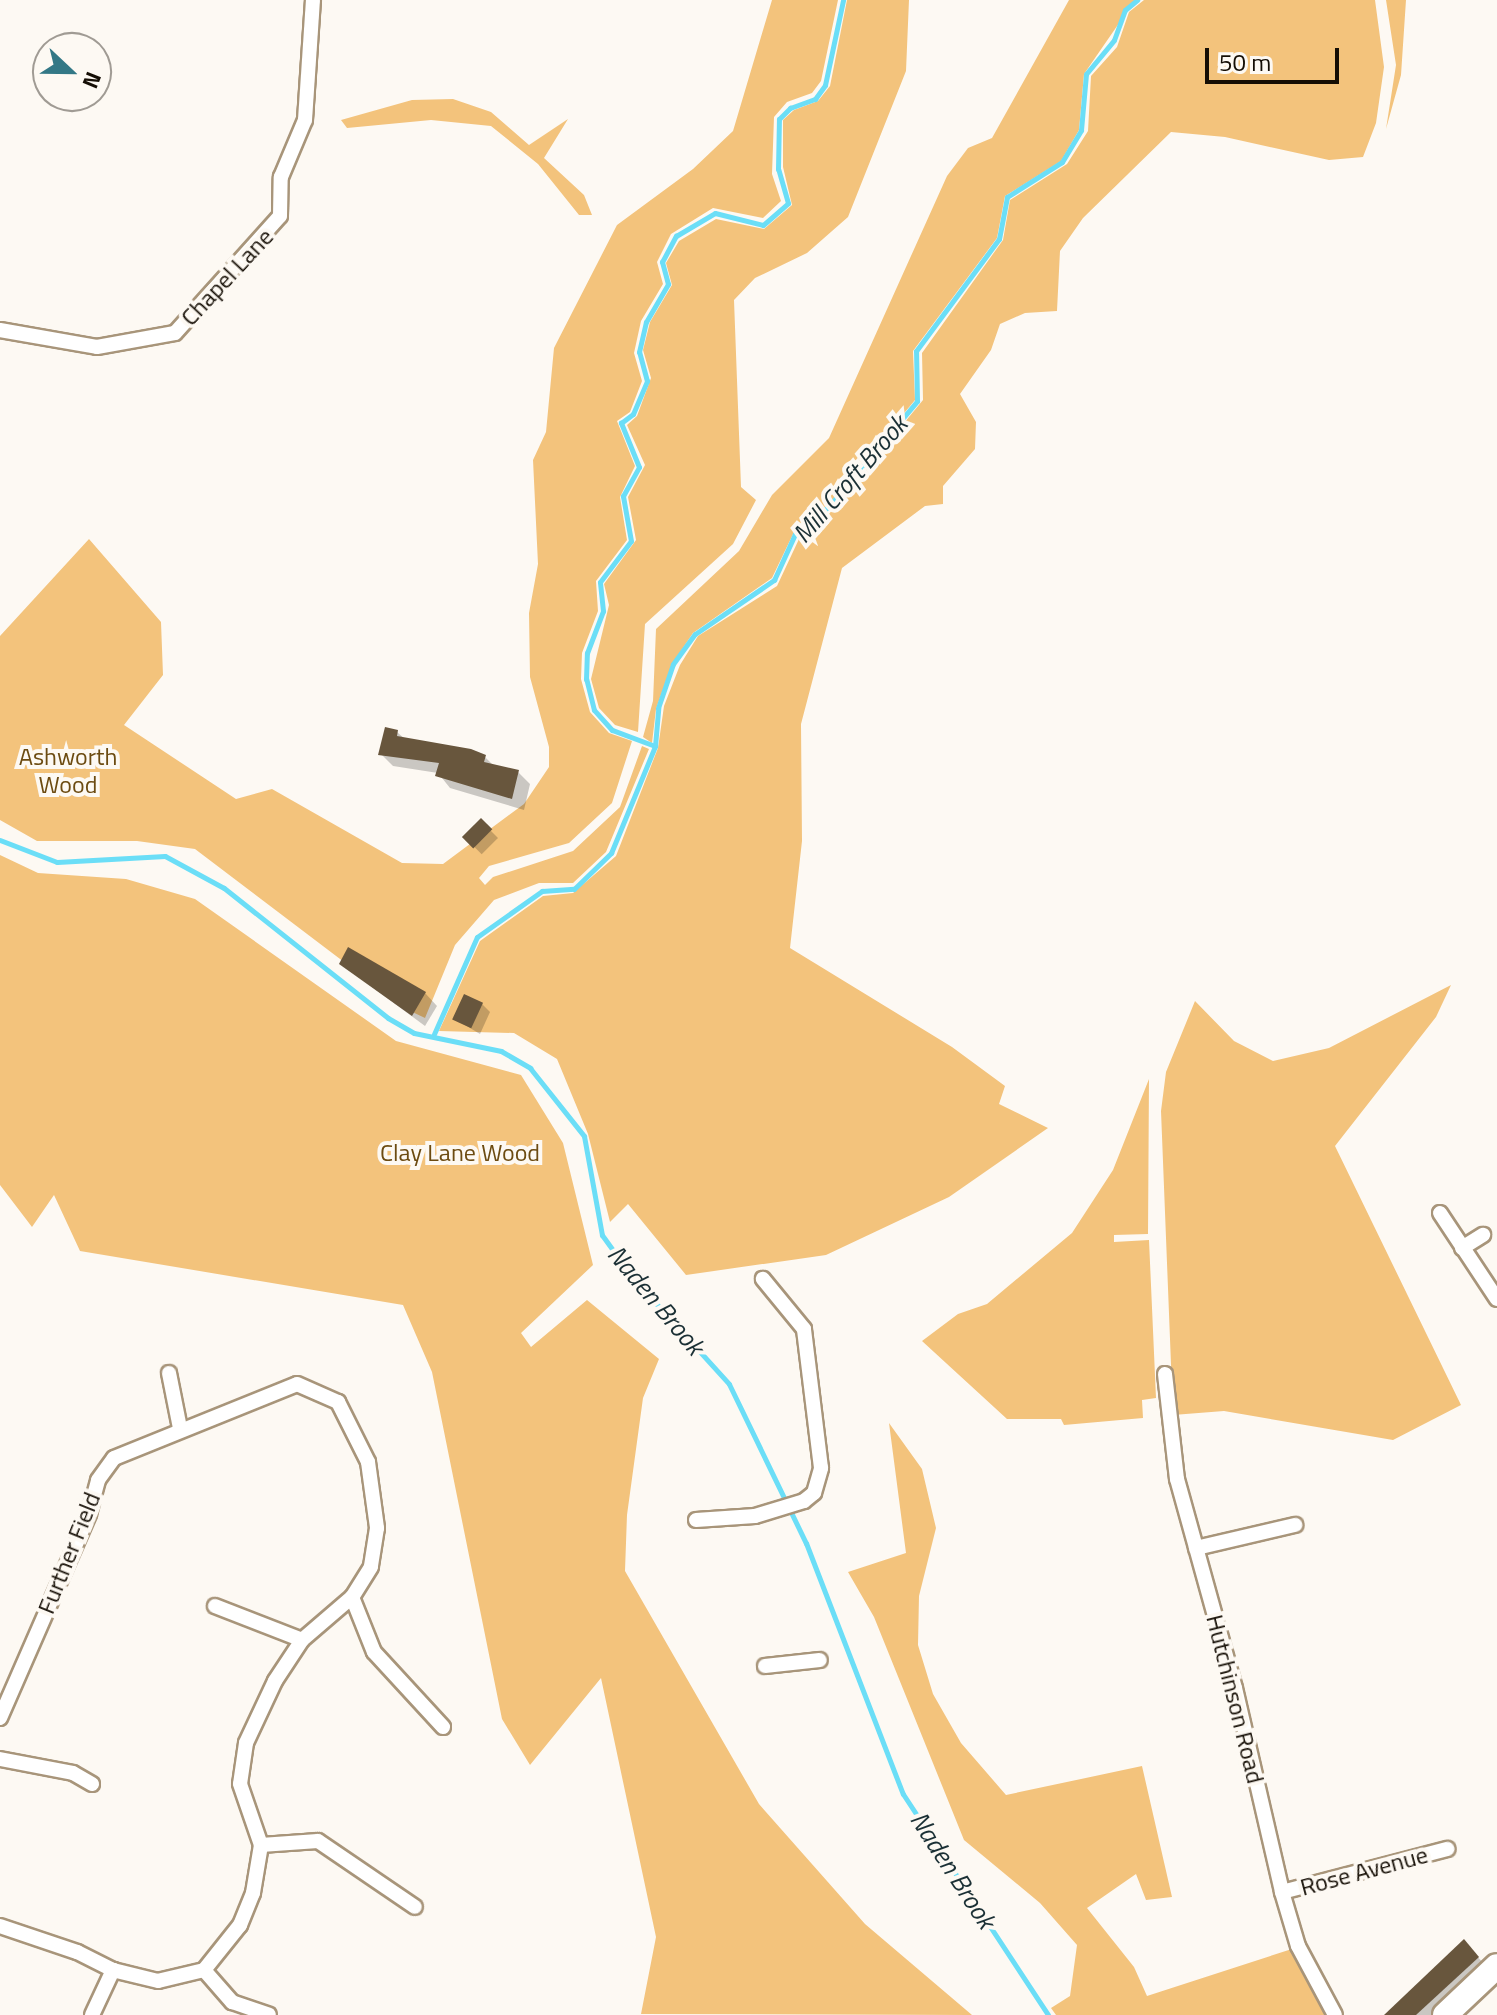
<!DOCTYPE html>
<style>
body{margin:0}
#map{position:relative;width:1497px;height:2015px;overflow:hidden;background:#fdf9f3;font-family:"Titillium Web",sans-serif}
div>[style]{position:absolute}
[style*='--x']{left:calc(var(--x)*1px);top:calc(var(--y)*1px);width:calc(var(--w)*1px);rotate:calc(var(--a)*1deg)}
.green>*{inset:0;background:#f3c37c}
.shadow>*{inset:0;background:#0003;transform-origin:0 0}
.stream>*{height:5px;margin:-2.5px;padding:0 2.5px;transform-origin:2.5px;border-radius:2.5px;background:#6bdef7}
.building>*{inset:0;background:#68563d;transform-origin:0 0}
.roads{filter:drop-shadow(2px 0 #a8957a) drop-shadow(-2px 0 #a8957a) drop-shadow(0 2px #a8957a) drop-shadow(0 -2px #a8957a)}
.street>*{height:14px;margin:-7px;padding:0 7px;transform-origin:7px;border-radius:7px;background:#fff}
.primary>*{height:24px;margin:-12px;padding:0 12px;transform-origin:12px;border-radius:12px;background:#fff}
span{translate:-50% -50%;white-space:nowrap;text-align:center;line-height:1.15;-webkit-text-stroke:8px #fdf9f3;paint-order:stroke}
.street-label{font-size:24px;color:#150e05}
.park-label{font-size:24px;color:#6c4b11}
.water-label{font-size:26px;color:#1b3035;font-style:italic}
.north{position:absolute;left:32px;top:32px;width:80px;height:80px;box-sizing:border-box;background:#fdf9f3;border:2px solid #a09b94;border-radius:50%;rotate:112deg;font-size:22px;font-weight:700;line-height:32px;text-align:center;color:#150e05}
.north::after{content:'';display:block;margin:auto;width:28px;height:36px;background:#337886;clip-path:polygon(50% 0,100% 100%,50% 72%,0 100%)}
.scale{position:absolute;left:1205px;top:48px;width:134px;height:36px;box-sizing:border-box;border:4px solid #150e05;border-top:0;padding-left:10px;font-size:24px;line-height:28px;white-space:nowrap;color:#150e05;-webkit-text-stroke:6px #fdf9f3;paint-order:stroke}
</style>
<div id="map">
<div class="green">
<div style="clip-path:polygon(772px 0,838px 0,821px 81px,812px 93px,787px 102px,774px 117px,772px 174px,781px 201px,763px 218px,713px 208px,671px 234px,657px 262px,663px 284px,641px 321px,634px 353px,642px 381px,630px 412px,617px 421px,635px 466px,620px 497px,627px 540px,596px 581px,598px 611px,582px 653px,581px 679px,590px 712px,609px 733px,632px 741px,612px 803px,569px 843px,489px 866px,479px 878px,485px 885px,493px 877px,573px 851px,620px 807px,642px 746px,649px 749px,606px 852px,573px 883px,539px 883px,494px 900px,455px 945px,425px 1018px,406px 1009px,195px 849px,137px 841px,37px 841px,0 820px,0 636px,89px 539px,161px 622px,163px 675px,124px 725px,236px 799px,272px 789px,402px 863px,443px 864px,524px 804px,549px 767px,549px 747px,530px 677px,529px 613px,538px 564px,533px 460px,546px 432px,554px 348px,617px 225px,693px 169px,733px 131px)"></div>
<div style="clip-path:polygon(847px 0,909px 0,906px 71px,848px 217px,807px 253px,755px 278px,734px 300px,741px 487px,756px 500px,733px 544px,645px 624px,638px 732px,615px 725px,599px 708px,591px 679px,609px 605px,604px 584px,636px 540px,628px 497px,645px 465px,627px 425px,637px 416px,651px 378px,643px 350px,650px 322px,672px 285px,666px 263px,679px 241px,716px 219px,764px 229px,792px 205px,783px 167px,783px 120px,794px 110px,818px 101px,830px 86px)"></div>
<div style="clip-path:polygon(1069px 0,1135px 0,1084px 74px,1079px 130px,1061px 161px,1005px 196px,997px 238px,913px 351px,915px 400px,828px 505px,794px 532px,772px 578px,693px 633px,672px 664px,656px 709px,652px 743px,643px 737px,653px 701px,656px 629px,739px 551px,772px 495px,829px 438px,947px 176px,968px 148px,992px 138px)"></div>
<div style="clip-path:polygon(1144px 0,1375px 0,1384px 67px,1376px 123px,1363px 157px,1329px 160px,1225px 137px,1171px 132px,1083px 218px,1060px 251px,1057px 311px,1025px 313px,1000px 324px,991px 350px,960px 394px,976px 422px,975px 449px,943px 486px,943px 504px,925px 506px,842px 568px,801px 724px,802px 841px,790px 948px,952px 1047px,1005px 1086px,999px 1104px,1048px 1128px,949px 1197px,826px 1255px,686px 1275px,628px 1204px,610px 1222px,588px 1134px,557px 1059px,514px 1033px,439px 1031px,480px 941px,543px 896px,573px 893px,616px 856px,658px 748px,664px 706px,680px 665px,698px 636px,777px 586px,799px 539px,829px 514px,923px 400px,922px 353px,1003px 240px,1010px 200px,1067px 164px,1088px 131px,1091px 76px,1117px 47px,1129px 12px)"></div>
<div style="clip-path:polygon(1386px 0,1406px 0,1401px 75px,1386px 129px,1396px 65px)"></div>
<div style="clip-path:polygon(453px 99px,491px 112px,529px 145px,568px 119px,544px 158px,584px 195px,592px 215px,579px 215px,538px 164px,491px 126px,431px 120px,347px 128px,341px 120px,412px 100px)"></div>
<div style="clip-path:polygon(0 855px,38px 873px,126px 879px,195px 899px,396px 1041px,521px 1075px,563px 1143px,593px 1265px,521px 1333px,531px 1347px,587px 1300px,659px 1359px,643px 1398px,627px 1515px,625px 1571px,759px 1804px,865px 1924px,972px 2015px,641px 2014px,656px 1937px,601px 1678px,530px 1765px,502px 1719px,432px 1372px,403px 1305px,80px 1251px,54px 1195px,32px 1227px,0 1185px)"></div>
<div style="clip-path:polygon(1451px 985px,1436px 1017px,1335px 1146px,1461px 1405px,1393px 1440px,1224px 1411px,1173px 1415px,1161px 1111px,1166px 1072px,1195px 1001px,1234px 1041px,1273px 1061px,1329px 1048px)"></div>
<div style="clip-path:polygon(1149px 1079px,1148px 1234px,1114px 1235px,1114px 1242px,1149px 1240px,1156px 1398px,1142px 1400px,1143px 1418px,1064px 1425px,1061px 1419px,1007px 1419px,922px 1341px,958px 1314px,987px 1304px,1072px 1233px,1113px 1170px)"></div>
<div style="clip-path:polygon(889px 1423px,922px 1469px,936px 1528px,919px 1596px,918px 1645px,933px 1694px,961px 1743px,1006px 1795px,1142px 1766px,1172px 1897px,1146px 1900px,1136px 1874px,1087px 1908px,1134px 1967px,1147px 1996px,1295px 1948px,1331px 2015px,1056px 2015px,1051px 2008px,1070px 1996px,1077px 1945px,1040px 1903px,964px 1840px,874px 1617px,848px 1572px,906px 1553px)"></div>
</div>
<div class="shadow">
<div style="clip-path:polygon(397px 732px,406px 740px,485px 757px,495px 767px,518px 772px,530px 784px,524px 810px,450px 788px,438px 773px,393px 766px,381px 754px)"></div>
<div style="left:481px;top:821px;width:24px;height:23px;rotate:45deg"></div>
<div style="clip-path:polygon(341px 964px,425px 993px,437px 1006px,425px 1026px)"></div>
<div style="clip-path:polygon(482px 1004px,490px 1012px,480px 1034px,455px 1019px)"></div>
<div style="clip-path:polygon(1464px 1942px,1486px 1966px,1432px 2015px,1387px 2015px)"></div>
</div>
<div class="stream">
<div style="--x:655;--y:746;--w:46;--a:-159.6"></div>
<div style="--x:612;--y:730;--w:27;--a:-132"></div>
<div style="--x:594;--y:710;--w:32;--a:-104"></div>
<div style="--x:586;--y:679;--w:26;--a:-88"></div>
<div style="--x:587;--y:653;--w:45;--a:-69.1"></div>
<div style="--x:603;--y:611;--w:29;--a:-96"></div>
<div style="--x:600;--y:582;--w:51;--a:-52.9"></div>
<div style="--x:631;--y:541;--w:46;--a:-100.1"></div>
<div style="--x:623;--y:496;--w:33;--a:-61"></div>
<div style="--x:639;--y:467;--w:48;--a:-112.2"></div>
<div style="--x:621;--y:423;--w:15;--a:-37"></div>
<div style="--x:633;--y:414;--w:36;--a:-67"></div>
<div style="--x:647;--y:381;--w:30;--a:-105"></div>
<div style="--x:639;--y:352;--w:31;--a:-77"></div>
<div style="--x:646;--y:322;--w:44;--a:-59.9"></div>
<div style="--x:668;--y:284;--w:23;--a:-105"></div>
<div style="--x:662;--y:262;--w:30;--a:-62"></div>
<div style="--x:676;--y:236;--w:45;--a:-30.5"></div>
<div style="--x:715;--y:213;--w:49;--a:14"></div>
<div style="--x:763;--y:225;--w:33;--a:-41"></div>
<div style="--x:788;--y:203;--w:35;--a:-106"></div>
<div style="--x:778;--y:169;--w:50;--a:-88.9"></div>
<div style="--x:779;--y:119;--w:16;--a:-45"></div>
<div style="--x:790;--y:108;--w:27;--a:-20"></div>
<div style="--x:815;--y:99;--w:17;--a:-54"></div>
<div style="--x:825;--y:85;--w:87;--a:-78"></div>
<div style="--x:0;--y:840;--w:61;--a:21.1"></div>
<div style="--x:57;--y:862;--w:108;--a:-3.2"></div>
<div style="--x:165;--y:856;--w:67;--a:28.5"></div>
<div style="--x:224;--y:888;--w:209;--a:38.4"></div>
<div style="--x:388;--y:1018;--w:30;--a:30"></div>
<div style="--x:414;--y:1033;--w:89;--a:11.7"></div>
<div style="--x:501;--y:1051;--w:34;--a:30"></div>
<div style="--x:530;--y:1068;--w:87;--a:51.5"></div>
<div style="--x:584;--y:1136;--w:101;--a:79.7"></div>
<div style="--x:602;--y:1235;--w:53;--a:54.2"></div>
<div style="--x:633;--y:1278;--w:143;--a:47.8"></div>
<div style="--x:729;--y:1384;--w:177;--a:64.2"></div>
<div style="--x:806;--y:1543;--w:269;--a:68.9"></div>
<div style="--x:903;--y:1794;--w:264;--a:56.7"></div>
<div style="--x:434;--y:1034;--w:106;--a:-66.1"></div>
<div style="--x:477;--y:937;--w:80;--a:-35.3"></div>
<div style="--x:542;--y:891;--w:32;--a:-4"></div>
<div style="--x:574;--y:889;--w:52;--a:-44.2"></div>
<div style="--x:611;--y:853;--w:116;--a:-67.6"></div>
<div style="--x:655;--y:746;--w:38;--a:-85"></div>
<div style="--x:658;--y:708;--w:46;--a:-71.2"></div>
<div style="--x:673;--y:664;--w:37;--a:-54"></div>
<div style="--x:695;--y:634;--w:96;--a:-34.4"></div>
<div style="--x:774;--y:580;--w:51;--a:-65.5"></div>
<div style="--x:795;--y:534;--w:44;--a:-39.5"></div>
<div style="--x:829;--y:506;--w:137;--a:-50"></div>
<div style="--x:917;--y:401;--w:50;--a:-91.1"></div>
<div style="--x:916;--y:351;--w:139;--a:-53.5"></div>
<div style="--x:999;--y:239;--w:43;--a:-79.2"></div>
<div style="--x:1007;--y:197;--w:65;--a:-32.5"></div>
<div style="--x:1062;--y:162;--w:37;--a:-59"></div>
<div style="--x:1081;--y:130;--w:56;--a:-84.9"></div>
<div style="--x:1086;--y:74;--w:44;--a:-50.5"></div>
<div style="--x:1114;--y:40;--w:32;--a:-70"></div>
<div style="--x:1125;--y:10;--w:16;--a:-40"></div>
</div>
<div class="building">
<div style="clip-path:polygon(385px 727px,398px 730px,397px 736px,471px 749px,486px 755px,484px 762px,519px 770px,512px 799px,435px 776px,439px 763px,378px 755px)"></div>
<div style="left:481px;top:818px;width:16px;height:27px;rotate:45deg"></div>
<div style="clip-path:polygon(348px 947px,426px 992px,412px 1016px,339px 964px)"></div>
<div style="left:464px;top:994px;width:21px;height:28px;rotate:25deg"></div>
<div style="clip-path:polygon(1464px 1939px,1479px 1957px,1416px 2015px,1384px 2015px)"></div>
</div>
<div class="roads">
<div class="street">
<div style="--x:0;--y:330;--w:98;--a:9.9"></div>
<div style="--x:97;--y:347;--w:79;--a:-10.2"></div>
<div style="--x:175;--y:333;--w:157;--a:-48.1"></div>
<div style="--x:280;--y:216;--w:39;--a:-89"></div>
<div style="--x:281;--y:177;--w:62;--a:-67.2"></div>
<div style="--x:305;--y:120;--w:120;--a:-86.2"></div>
<div style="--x:1440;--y:1213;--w:103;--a:56.5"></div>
<div style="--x:1462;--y:1248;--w:25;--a:-32"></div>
<div style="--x:169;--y:1373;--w:56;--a:78.7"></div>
<div style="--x:1165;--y:1374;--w:106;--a:83.5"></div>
<div style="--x:1177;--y:1479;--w:217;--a:74.5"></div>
<div style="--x:1235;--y:1688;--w:209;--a:77"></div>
<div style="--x:1282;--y:1892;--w:56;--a:73.5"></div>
<div style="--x:1298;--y:1946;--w:78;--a:61.8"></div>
<div style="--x:696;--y:1520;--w:59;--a:-3.9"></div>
<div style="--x:755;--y:1516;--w:51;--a:-17"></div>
<div style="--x:804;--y:1501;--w:13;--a:-39"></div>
<div style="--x:814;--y:1493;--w:26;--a:-74"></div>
<div style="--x:821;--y:1468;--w:140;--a:-97"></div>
<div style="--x:804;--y:1329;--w:65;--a:-129.4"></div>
<div style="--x:1196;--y:1548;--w:102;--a:-13.1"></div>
<div style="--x:352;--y:1597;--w:59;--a:68.2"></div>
<div style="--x:374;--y:1652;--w:102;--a:47.4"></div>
<div style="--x:215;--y:1606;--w:93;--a:21.3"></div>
<div style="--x:765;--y:1666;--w:55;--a:-6.2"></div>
<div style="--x:0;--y:1718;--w:223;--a:-66.4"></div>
<div style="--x:89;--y:1514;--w:35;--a:-75"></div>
<div style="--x:98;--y:1480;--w:27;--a:-54"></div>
<div style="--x:114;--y:1458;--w:197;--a:-22"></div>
<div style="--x:297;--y:1384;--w:45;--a:23.7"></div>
<div style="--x:338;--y:1402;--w:67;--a:63.4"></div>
<div style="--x:368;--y:1462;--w:67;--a:82.2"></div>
<div style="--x:377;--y:1528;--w:39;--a:99"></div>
<div style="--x:371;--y:1567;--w:36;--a:122"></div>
<div style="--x:352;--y:1597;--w:66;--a:139.3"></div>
<div style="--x:302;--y:1640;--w:49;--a:123.4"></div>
<div style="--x:275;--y:1681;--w:68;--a:115.1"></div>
<div style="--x:246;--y:1743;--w:41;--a:98.3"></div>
<div style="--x:240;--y:1784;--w:65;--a:71"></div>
<div style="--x:261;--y:1845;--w:49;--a:99.5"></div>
<div style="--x:253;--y:1893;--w:35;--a:112"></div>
<div style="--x:240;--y:1925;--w:58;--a:128.7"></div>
<div style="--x:204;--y:1970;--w:47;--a:166.6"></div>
<div style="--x:158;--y:1981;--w:46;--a:-166.3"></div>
<div style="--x:113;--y:1970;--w:40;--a:-153.4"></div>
<div style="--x:77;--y:1952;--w:81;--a:-161.3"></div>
<div style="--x:0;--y:1759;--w:74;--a:10.9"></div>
<div style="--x:73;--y:1773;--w:22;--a:30"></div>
<div style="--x:261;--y:1845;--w:57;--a:-4"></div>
<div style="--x:318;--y:1841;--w:117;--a:34.2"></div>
<div style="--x:1282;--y:1892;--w:171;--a:-14.6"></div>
<div style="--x:204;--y:1970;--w:43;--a:48.8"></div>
<div style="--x:232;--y:2002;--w:39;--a:19"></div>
<div style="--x:92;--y:2015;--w:50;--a:-65"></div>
</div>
<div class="primary">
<div style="--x:1445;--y:2015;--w:71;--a:-43.3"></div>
</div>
</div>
<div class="street-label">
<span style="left:227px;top:277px;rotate:-47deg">Chapel Lane</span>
<span style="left:69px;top:1553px;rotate:-68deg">Further Field</span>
<span style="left:1235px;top:1699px;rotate:76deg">Hutchinson Road</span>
<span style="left:1364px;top:1871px;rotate:-15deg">Rose Avenue</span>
</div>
<div class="park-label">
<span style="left:68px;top:771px">Ashworth<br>Wood</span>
<span style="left:460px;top:1153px">Clay Lane Wood</span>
</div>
<div class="water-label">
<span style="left:850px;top:479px;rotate:-49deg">Mill Croft Brook</span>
<span style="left:656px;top:1300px;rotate:50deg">Naden Brook</span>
<span style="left:953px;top:1870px;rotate:57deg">Naden Brook</span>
</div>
<div class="north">N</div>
<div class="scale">50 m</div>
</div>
